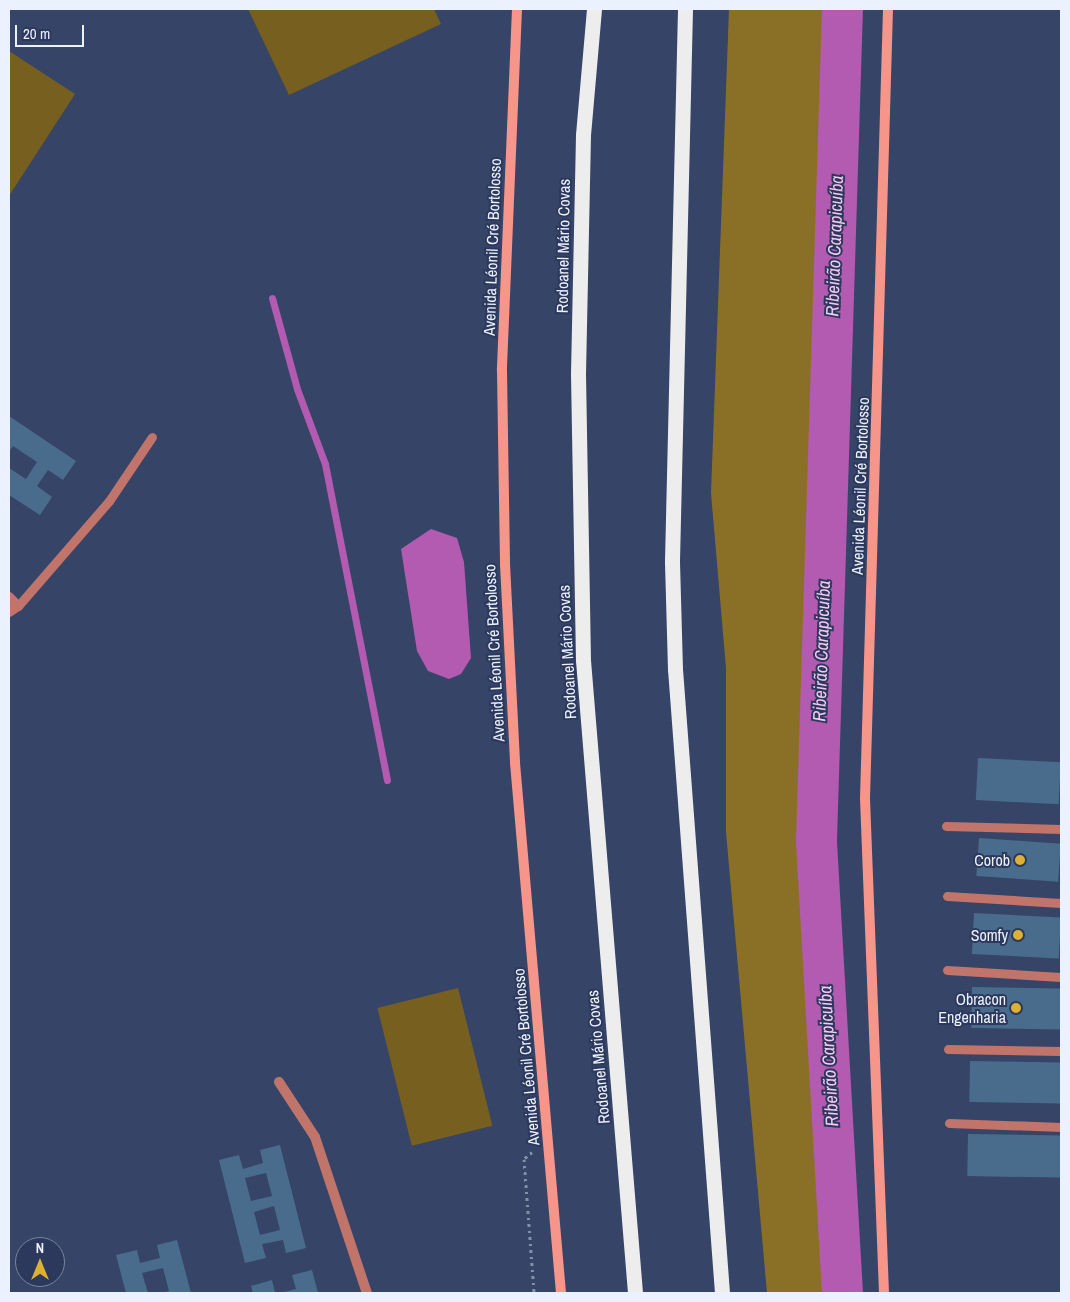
<!DOCTYPE html>
<meta charset="utf-8">
<style>
body{margin:0}
#map{position:relative;width:1070px;height:1302px;overflow:hidden;background:#364468;font-family:"Archivo Narrow",sans-serif}
div>[style]{position:absolute}
[style*='--x']{left:calc(var(--x)*1px);top:calc(var(--y)*1px);width:calc(var(--w)*1px);rotate:calc(var(--a)*1deg)}
.green>*{inset:0;background:#775f1f;transform-origin:0 0}
.forest>*{inset:0;background:#8a7027}
.water>*{inset:0;background:#b35ab1}
.stream>*{height:7px;margin:-3.5px;padding:0 3.5px;transform-origin:3.5px;border-radius:3.5px;background:#b35ab1}
.river>*{height:41px;margin:-20.5px;padding:0 20.5px;transform-origin:20.5px;border-radius:20.5px;background:#b35ab1}
.building>*{inset:0;background:#4a6c8c;transform-origin:0 0}
.path>*{height:3px;margin-top:-1.5px;transform-origin:0;background:repeating-linear-gradient(90deg,#848fa9 0 2.5px,transparent 0 6.5px)}
.service>*{height:9px;margin:-4.5px;padding:0 4.5px;transform-origin:4.5px;border-radius:4.5px;background:#c1746a}
.minor>*{height:10px;margin:-5px;padding:0 5px;transform-origin:5px;border-radius:5px;background:#c1746a}
.secondary>*{height:10px;margin:-5px;padding:0 5px;transform-origin:5px;border-radius:5px;background:#f69589}
.motorway>*{height:15px;margin:-7.5px;padding:0 7.5px;transform-origin:7.5px;border-radius:7.5px;background:#ededed}
.dots>*{width:14px;height:14px;translate:-50% -50%;box-sizing:border-box;border:2px solid #2c395d;border-radius:50%}
span{translate:-50% -50%;white-space:nowrap;text-align:center;line-height:1.15;-webkit-text-stroke:4px #2c395d;paint-order:stroke}
.street-label{font-size:16px;color:#ebf1fe}
.poi-label{font-size:16px;color:#ebf1fe}
.right{translate:-100% -50%;text-align:right}
.water-label{font-size:18px;color:#f6c9f3;font-style:italic}
.frame{position:absolute;inset:0;border:10px solid #ebf1fe;pointer-events:none}
.north{position:absolute;left:15px;top:1237px;width:50px;height:50px;box-sizing:border-box;background:#2c395d;border:1px solid #78839d;border-radius:50%;rotate:0deg;font-size:14px;font-weight:700;line-height:20px;text-align:center;color:#ebf1fe}
.north::after{content:'';display:block;margin:auto;width:18px;height:22px;background:#deb133;clip-path:polygon(50% 0,100% 100%,50% 72%,0 100%)}
.scale{position:absolute;left:15px;top:25px;width:69px;height:22px;box-sizing:border-box;border:2px solid #ebf1fe;border-top:0;padding-left:6px;font-size:15px;line-height:18px;white-space:nowrap;color:#ebf1fe;-webkit-text-stroke:4px #2c395d;paint-order:stroke}
</style>
<div id="map">
<div class="green">
<div style="clip-path:polygon(248px 9px,434px 9px,441px 24px,289px 95px)"></div>
<div style="clip-path:polygon(9px 51px,75px 94px,9px 196px)"></div>
<div style="left:458px;top:988px;width:142px;height:83px;rotate:76deg"></div>
</div>
<div class="forest">
<div style="clip-path:polygon(729px 9px,829px 9px,808px 611px,820px 1176px,827px 1293px,767px 1293px,726px 832px,726px 668px,711px 493px)"></div>
</div>
<div class="water">
<div style="clip-path:polygon(431px 529px,457px 538px,464px 562px,471px 658px,461px 674px,449px 679px,428px 671px,417px 651px,401px 549px)"></div>
</div>
<div class="stream">
<div style="--x:272;--y:298;--w:94;--a:74.6"></div>
<div style="--x:297;--y:389;--w:80;--a:69.5"></div>
<div style="--x:325;--y:464;--w:322;--a:78.9"></div>
</div>
<div class="river">
<div style="--x:842;--y:1293;--w:455;--a:-93.3"></div>
<div style="--x:816;--y:839;--w:830;--a:-88.21"></div>
</div>
<div class="building">
<div style="clip-path:polygon(9px 416px,76px 461px,63px 480px,48px 470px,37px 486px,52px 497px,40px 515px,9px 495px,9px 468px,26px 479px,37px 462px,13px 446px,9px 452px)"></div>
<div style="left:978px;top:758px;width:83px;height:42px;rotate:3deg"></div>
<div style="left:979px;top:838px;width:82px;height:38px;rotate:4deg"></div>
<div style="left:974px;top:913px;width:87px;height:41px;rotate:3deg"></div>
<div style="left:972px;top:987px;width:89px;height:41px;rotate:1deg"></div>
<div style="left:970px;top:1061px;width:91px;height:41px;rotate:1deg"></div>
<div style="left:968px;top:1134px;width:93px;height:42px;rotate:1deg"></div>
<div style="clip-path:polygon(evenodd,280px 1145px,306px 1248px,286px 1253px,283px 1240px,262px 1244px,266px 1258px,245px 1263px,219px 1160px,239px 1155px,243px 1169px,263px 1163px,260px 1150px,280px 1145px,266px 1173px,272px 1196px,251px 1201px,245px 1178px,266px 1173px,280px 1145px,274px 1206px,280px 1230px,260px 1235px,254px 1212px,274px 1206px)"></div>
<div style="clip-path:polygon(177px 1240px,191px 1293px,162px 1293px,169px 1291px,163px 1268px,142px 1273px,148px 1293px,126px 1293px,116px 1255px,137px 1250px,140px 1263px,160px 1258px,157px 1245px)"></div>
<div style="clip-path:polygon(312px 1270px,318px 1293px,280px 1293px,296px 1289px,292px 1275px)"></div>
<div style="clip-path:polygon(272px 1280px,275px 1293px,253px 1293px,251px 1286px)"></div>
</div>
<div class="path">
<div style="--x:532;--y:1152;--w:11;--a:139"></div>
<div style="--x:524;--y:1159;--w:134;--a:85.7"></div>
</div>
<div class="service">
<div style="--x:18;--y:606;--w:139;--a:-49.1"></div>
<div style="--x:109;--y:501;--w:77;--a:-56.1"></div>
<div style="--x:946;--y:826;--w:115;--a:1.5"></div>
<div style="--x:947;--y:896;--w:114;--a:3.5"></div>
<div style="--x:947;--y:970;--w:114;--a:3.5"></div>
<div style="--x:948;--y:1049;--w:113;--a:1"></div>
<div style="--x:949;--y:1123;--w:112;--a:2"></div>
</div>
<div class="minor">
<div style="--x:9;--y:597;--w:13;--a:45"></div>
<div style="--x:18;--y:606;--w:11;--a:146"></div>
<div style="--x:279;--y:1082;--w:66;--a:56.8"></div>
<div style="--x:315;--y:1137;--w:164;--a:71.6"></div>
</div>
<div class="secondary">
<div style="--x:517;--y:9;--w:362;--a:92.4"></div>
<div style="--x:502;--y:371;--w:193;--a:89.1"></div>
<div style="--x:505;--y:564;--w:199;--a:87.1"></div>
<div style="--x:515;--y:763;--w:532;--a:85.04"></div>
<div style="--x:884;--y:1293;--w:495;--a:-92.2"></div>
<div style="--x:865;--y:798;--w:789;--a:-88.33"></div>
</div>
<div class="motorway">
<div style="--x:594;--y:9;--w:126;--a:95"></div>
<div style="--x:583;--y:135;--w:239;--a:91.2"></div>
<div style="--x:578;--y:374;--w:286;--a:89"></div>
<div style="--x:583;--y:660;--w:635;--a:85.3"></div>
<div style="--x:685;--y:9;--w:553;--a:91.35"></div>
<div style="--x:672;--y:562;--w:107;--a:88.4"></div>
<div style="--x:675;--y:669;--w:626;--a:85.69"></div>
</div>
<div class="dots">
<div style="left:1020px;top:860px;background:#deb133"></div>
<div style="left:1018px;top:935px;background:#deb133"></div>
<div style="left:1016px;top:1008px;background:#deb133"></div>
</div>
<div class="street-label">
<span style="left:563px;top:246px;rotate:-89deg">Rodoanel Mário Covas</span>
<span style="left:492px;top:247px;rotate:-88deg">Avenida Léonil Cré Bortolosso</span>
<span style="left:860px;top:486px;rotate:-88deg">Avenida Léonil Cré Bortolosso</span>
<span style="left:567px;top:652px;rotate:-93deg">Rodoanel Mário Covas</span>
<span style="left:494px;top:653px;rotate:-93deg">Avenida Léonil Cré Bortolosso</span>
<span style="left:526px;top:1057px;rotate:-95deg">Avenida Léonil Cré Bortolosso</span>
<span style="left:598px;top:1057px;rotate:-95deg">Rodoanel Mário Covas</span>
</div>
<div class="poi-label">
<span class="right" style="left:1010px;top:860px">Corob</span>
<span class="right" style="left:1008px;top:935px">Somfy</span>
<span class="right" style="left:1006px;top:1008px">Obracon<br>Engenharia</span>
</div>
<div class="water-label">
<span style="left:835px;top:246px;rotate:-88deg">Ribeirão Carapicuíba</span>
<span style="left:822px;top:651px;rotate:-88deg">Ribeirão Carapicuíba</span>
<span style="left:829px;top:1056px;rotate:-93deg">Ribeirão Carapicuíba</span>
</div>
<div class="frame"></div>
<div class="north">N</div>
<div class="scale">20 m</div>
</div>
